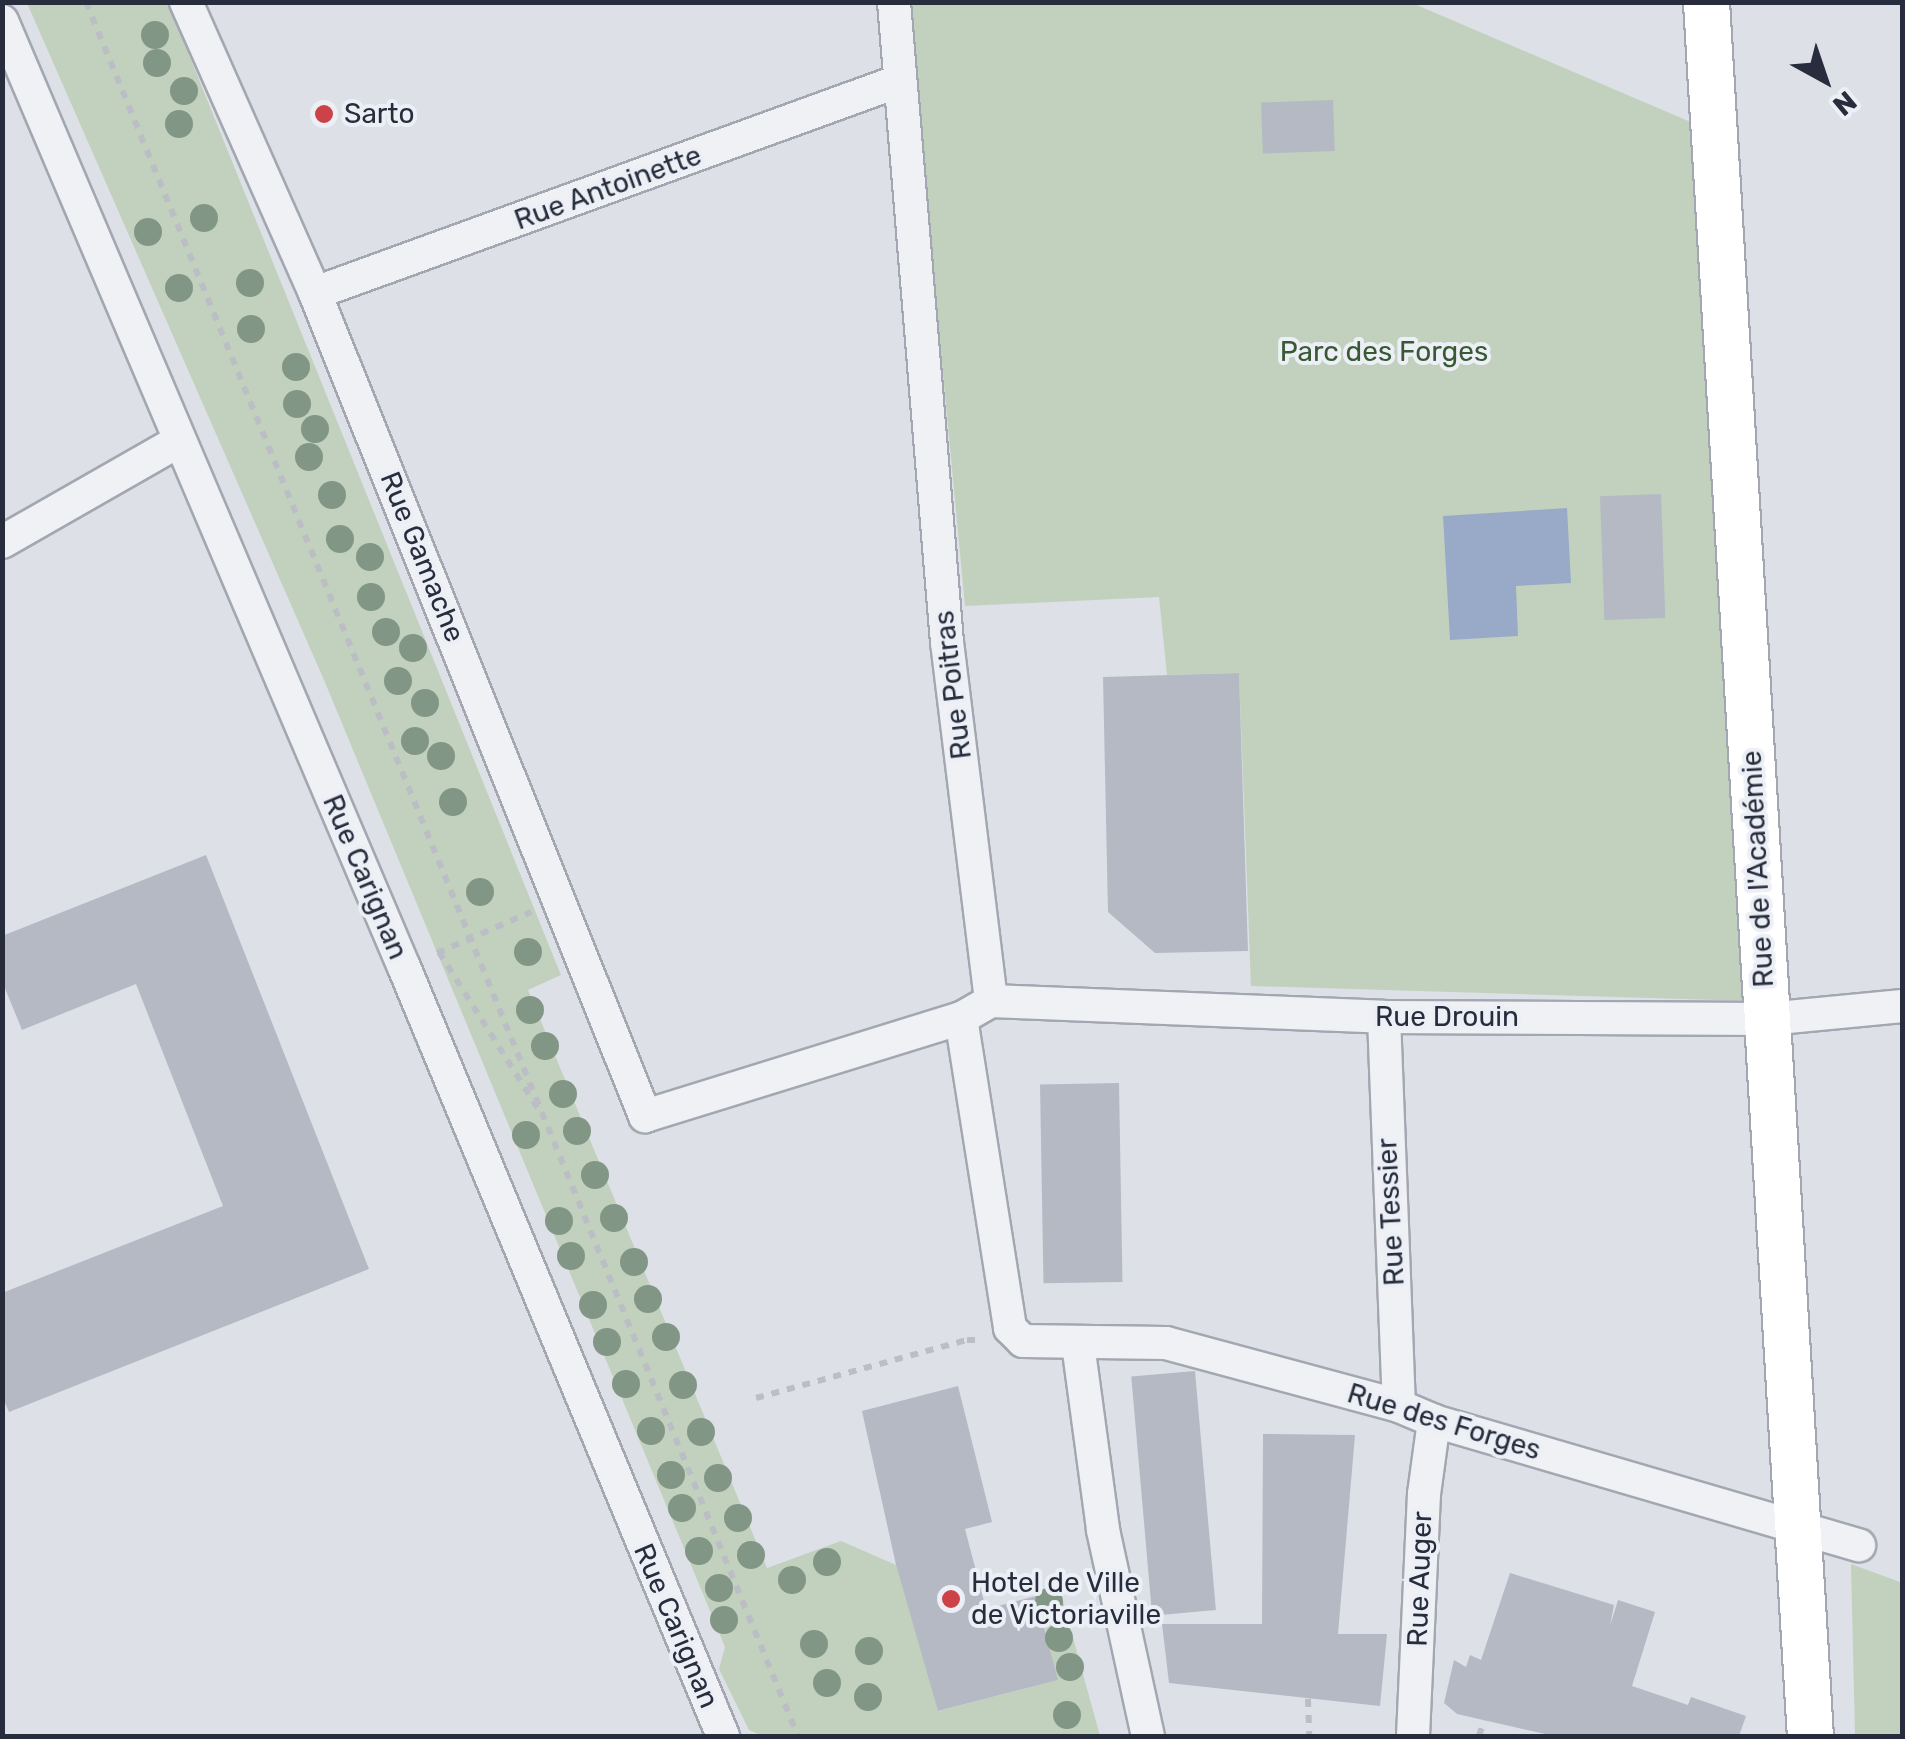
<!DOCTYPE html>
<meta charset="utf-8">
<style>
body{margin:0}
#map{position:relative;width:1905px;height:1739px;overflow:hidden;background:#dde0e7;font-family:Rubik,sans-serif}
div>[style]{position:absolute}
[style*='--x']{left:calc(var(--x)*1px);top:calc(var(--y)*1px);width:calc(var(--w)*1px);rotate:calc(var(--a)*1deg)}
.green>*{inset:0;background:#c1d1be}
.water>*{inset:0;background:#98aac7}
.building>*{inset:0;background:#b4b9c4;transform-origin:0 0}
.path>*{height:6px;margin-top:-3px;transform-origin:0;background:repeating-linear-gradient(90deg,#bcbec5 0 8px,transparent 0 16px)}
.roads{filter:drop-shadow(2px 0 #a3a7b1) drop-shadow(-2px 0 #a3a7b1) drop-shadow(0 2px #a3a7b1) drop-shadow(0 -2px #a3a7b1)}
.street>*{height:32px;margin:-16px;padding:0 16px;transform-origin:16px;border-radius:16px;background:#f0f1f5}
.secondary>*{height:45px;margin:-22.5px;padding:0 22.5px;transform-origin:22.5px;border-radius:22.5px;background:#fff}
.trees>*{width:28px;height:28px;margin:-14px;border-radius:50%;background:#829685}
.dots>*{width:28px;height:28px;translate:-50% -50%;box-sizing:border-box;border:5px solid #eceff5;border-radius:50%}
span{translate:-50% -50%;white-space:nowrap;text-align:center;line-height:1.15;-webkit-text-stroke:8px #eceff5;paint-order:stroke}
.poi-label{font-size:28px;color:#272d3d}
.left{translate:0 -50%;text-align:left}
.street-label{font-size:28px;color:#272d3d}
.park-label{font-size:28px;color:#385934}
.frame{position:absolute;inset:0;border:5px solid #272d3d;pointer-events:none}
.north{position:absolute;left:1775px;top:30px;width:100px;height:100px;-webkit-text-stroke:8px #eceff5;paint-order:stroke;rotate:140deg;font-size:28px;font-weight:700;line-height:40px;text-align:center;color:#272d3d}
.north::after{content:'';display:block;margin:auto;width:35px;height:45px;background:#272d3d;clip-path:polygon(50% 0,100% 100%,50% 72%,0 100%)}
</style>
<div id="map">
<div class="green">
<div style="clip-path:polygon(27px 3px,168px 3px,561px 975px,528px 990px,767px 1568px,841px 1541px,896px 1565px,939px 1711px,1057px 1680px,1038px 1597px,1060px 1590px,1100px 1736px,763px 1736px,749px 1730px,719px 1669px,725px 1647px,324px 680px)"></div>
<div style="clip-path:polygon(908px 3px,1412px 3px,1707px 129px,1750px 1001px,1251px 986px,1239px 673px,1167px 675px,1159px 597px,965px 606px)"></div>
<div style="clip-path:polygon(1851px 1564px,1900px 1582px,1901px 1736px,1855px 1736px)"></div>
</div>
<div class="water">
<div style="clip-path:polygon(1567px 508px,1571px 583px,1516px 586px,1518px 636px,1450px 640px,1443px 516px)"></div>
</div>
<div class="building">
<div style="left:1333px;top:100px;width:51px;height:72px;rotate:88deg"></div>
<div style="left:1661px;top:494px;width:124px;height:61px;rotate:88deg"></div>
<div style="clip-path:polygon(1239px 673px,1248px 951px,1155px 953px,1108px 912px,1103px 677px)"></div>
<div style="clip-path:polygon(206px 855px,369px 1269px,9px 1412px,2px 1396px,2px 1293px,223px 1206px,136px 984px,22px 1030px,2px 981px,2px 936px)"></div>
<div style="left:1119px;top:1083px;width:199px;height:79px;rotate:89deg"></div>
<div style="left:1195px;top:1371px;width:240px;height:64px;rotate:85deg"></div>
<div style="clip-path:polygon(958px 1386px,992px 1522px,965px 1529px,986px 1609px,1036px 1596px,1058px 1680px,938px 1711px,896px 1565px,862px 1411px)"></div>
<div style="clip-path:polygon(1263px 1434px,1355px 1435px,1338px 1634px,1387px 1634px,1380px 1706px,1169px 1683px,1162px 1624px,1262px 1624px)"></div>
<div style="clip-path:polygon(1510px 1573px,1614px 1605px,1610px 1626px,1618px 1600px,1655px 1612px,1632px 1686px,1688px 1705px,1691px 1697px,1746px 1716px,1739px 1736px,1554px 1736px,1457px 1714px,1444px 1703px,1454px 1660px,1466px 1667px,1470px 1655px,1481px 1660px)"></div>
</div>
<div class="path">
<div style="--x:86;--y:2;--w:1874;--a:67.68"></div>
<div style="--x:439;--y:952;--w:189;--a:57.7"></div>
<div style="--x:437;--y:953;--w:103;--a:-23.6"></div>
<div style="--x:756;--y:1398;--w:219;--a:-15.4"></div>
<div style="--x:967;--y:1340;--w:15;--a:0"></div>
<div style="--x:1308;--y:1699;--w:36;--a:88"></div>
<div style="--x:1479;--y:1736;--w:16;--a:-72"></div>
<div style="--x:1549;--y:1736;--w:1;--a:0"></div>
</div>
<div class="roads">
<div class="street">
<div style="--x:186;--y:2;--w:318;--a:66.1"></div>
<div style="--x:315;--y:293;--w:887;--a:68.15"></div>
<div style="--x:645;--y:1116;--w:331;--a:-17.2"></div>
<div style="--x:894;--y:2;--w:642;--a:85.27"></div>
<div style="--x:947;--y:642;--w:362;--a:83"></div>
<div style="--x:991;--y:1001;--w:34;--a:150"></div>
<div style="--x:961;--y:1018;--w:314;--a:81"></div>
<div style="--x:1010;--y:1328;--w:18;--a:45"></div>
<div style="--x:1023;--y:1341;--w:143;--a:0.8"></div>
<div style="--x:1166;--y:1343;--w:241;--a:15.1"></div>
<div style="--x:1399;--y:1406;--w:38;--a:23"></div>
<div style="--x:1434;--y:1421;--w:443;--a:16.3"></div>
<div style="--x:2;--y:21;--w:1028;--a:66.98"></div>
<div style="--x:404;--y:967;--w:833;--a:67.47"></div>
<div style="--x:315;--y:293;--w:621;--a:-19.95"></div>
<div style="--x:2;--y:542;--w:204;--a:-29.7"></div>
<div style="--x:991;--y:1001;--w:393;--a:2.3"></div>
<div style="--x:1384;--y:1017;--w:383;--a:0.3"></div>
<div style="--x:1767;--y:1019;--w:136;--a:-5.5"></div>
<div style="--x:1384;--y:1017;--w:389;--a:87.8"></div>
<div style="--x:1078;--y:1344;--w:188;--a:82.3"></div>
<div style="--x:1103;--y:1530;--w:211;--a:77.7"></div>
<div style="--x:1413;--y:1736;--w:242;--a:-87.4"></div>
<div style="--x:1424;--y:1494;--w:74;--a:-82.2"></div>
</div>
<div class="secondary">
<div style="--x:1706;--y:2;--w:1737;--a:86.57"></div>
</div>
</div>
<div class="trees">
<div style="left:155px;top:35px"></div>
<div style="left:157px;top:63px"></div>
<div style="left:184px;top:91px"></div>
<div style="left:179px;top:124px"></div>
<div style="left:204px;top:218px"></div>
<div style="left:148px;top:232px"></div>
<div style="left:250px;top:283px"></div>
<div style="left:179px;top:288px"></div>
<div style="left:251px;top:329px"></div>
<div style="left:296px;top:367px"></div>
<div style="left:297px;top:404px"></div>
<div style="left:315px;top:429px"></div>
<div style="left:309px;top:457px"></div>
<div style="left:332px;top:495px"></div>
<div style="left:340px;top:539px"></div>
<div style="left:370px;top:557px"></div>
<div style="left:371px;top:597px"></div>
<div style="left:386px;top:632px"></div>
<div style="left:413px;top:648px"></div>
<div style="left:398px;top:681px"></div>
<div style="left:425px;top:703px"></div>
<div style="left:415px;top:741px"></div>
<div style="left:441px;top:756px"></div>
<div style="left:453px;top:802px"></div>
<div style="left:480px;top:892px"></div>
<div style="left:528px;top:952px"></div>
<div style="left:530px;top:1010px"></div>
<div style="left:545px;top:1046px"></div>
<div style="left:563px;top:1094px"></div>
<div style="left:577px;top:1131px"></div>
<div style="left:526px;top:1135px"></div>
<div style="left:595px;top:1175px"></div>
<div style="left:614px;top:1218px"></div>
<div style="left:559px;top:1221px"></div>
<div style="left:571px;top:1256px"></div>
<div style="left:634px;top:1262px"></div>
<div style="left:648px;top:1299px"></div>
<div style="left:593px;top:1305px"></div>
<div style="left:666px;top:1337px"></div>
<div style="left:607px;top:1342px"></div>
<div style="left:626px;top:1384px"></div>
<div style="left:683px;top:1385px"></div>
<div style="left:651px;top:1431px"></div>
<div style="left:701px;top:1432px"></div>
<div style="left:671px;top:1475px"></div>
<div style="left:718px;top:1478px"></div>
<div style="left:682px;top:1508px"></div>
<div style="left:738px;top:1518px"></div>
<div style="left:699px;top:1551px"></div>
<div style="left:751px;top:1555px"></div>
<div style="left:827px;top:1562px"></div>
<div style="left:792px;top:1580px"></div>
<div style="left:719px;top:1588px"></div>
<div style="left:1049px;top:1602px"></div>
<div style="left:724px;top:1620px"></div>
<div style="left:1059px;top:1638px"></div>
<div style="left:814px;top:1644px"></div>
<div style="left:869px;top:1651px"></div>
<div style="left:1070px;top:1667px"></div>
<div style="left:827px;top:1683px"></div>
<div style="left:868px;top:1697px"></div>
<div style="left:1067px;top:1715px"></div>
</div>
<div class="dots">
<div style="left:324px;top:114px;background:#cd4149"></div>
<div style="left:951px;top:1599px;background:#cd4149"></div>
</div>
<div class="poi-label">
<span class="left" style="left:344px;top:114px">Sarto</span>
<span class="left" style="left:971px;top:1599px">Hotel de Ville<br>de Victoriaville</span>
</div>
<div class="street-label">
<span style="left:608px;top:188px;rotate:-20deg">Rue Antoinette</span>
<span style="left:422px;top:557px;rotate:68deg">Rue Gamache</span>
<span style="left:953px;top:685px;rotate:-97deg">Rue Poitras</span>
<span style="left:1758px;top:869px;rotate:-93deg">Rue de l'Académie</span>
<span style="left:365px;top:877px;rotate:67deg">Rue Carignan</span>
<span style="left:1447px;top:1017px">Rue Drouin</span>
<span style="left:1391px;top:1212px;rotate:-93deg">Rue Tessier</span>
<span style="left:1444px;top:1422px;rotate:17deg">Rue des Forges</span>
<span style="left:1420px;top:1579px;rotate:-88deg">Rue Auger</span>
<span style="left:676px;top:1626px;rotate:67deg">Rue Carignan</span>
</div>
<div class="park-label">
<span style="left:1384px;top:352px">Parc des Forges</span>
</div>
<div class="frame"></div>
<div class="north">N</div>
</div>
